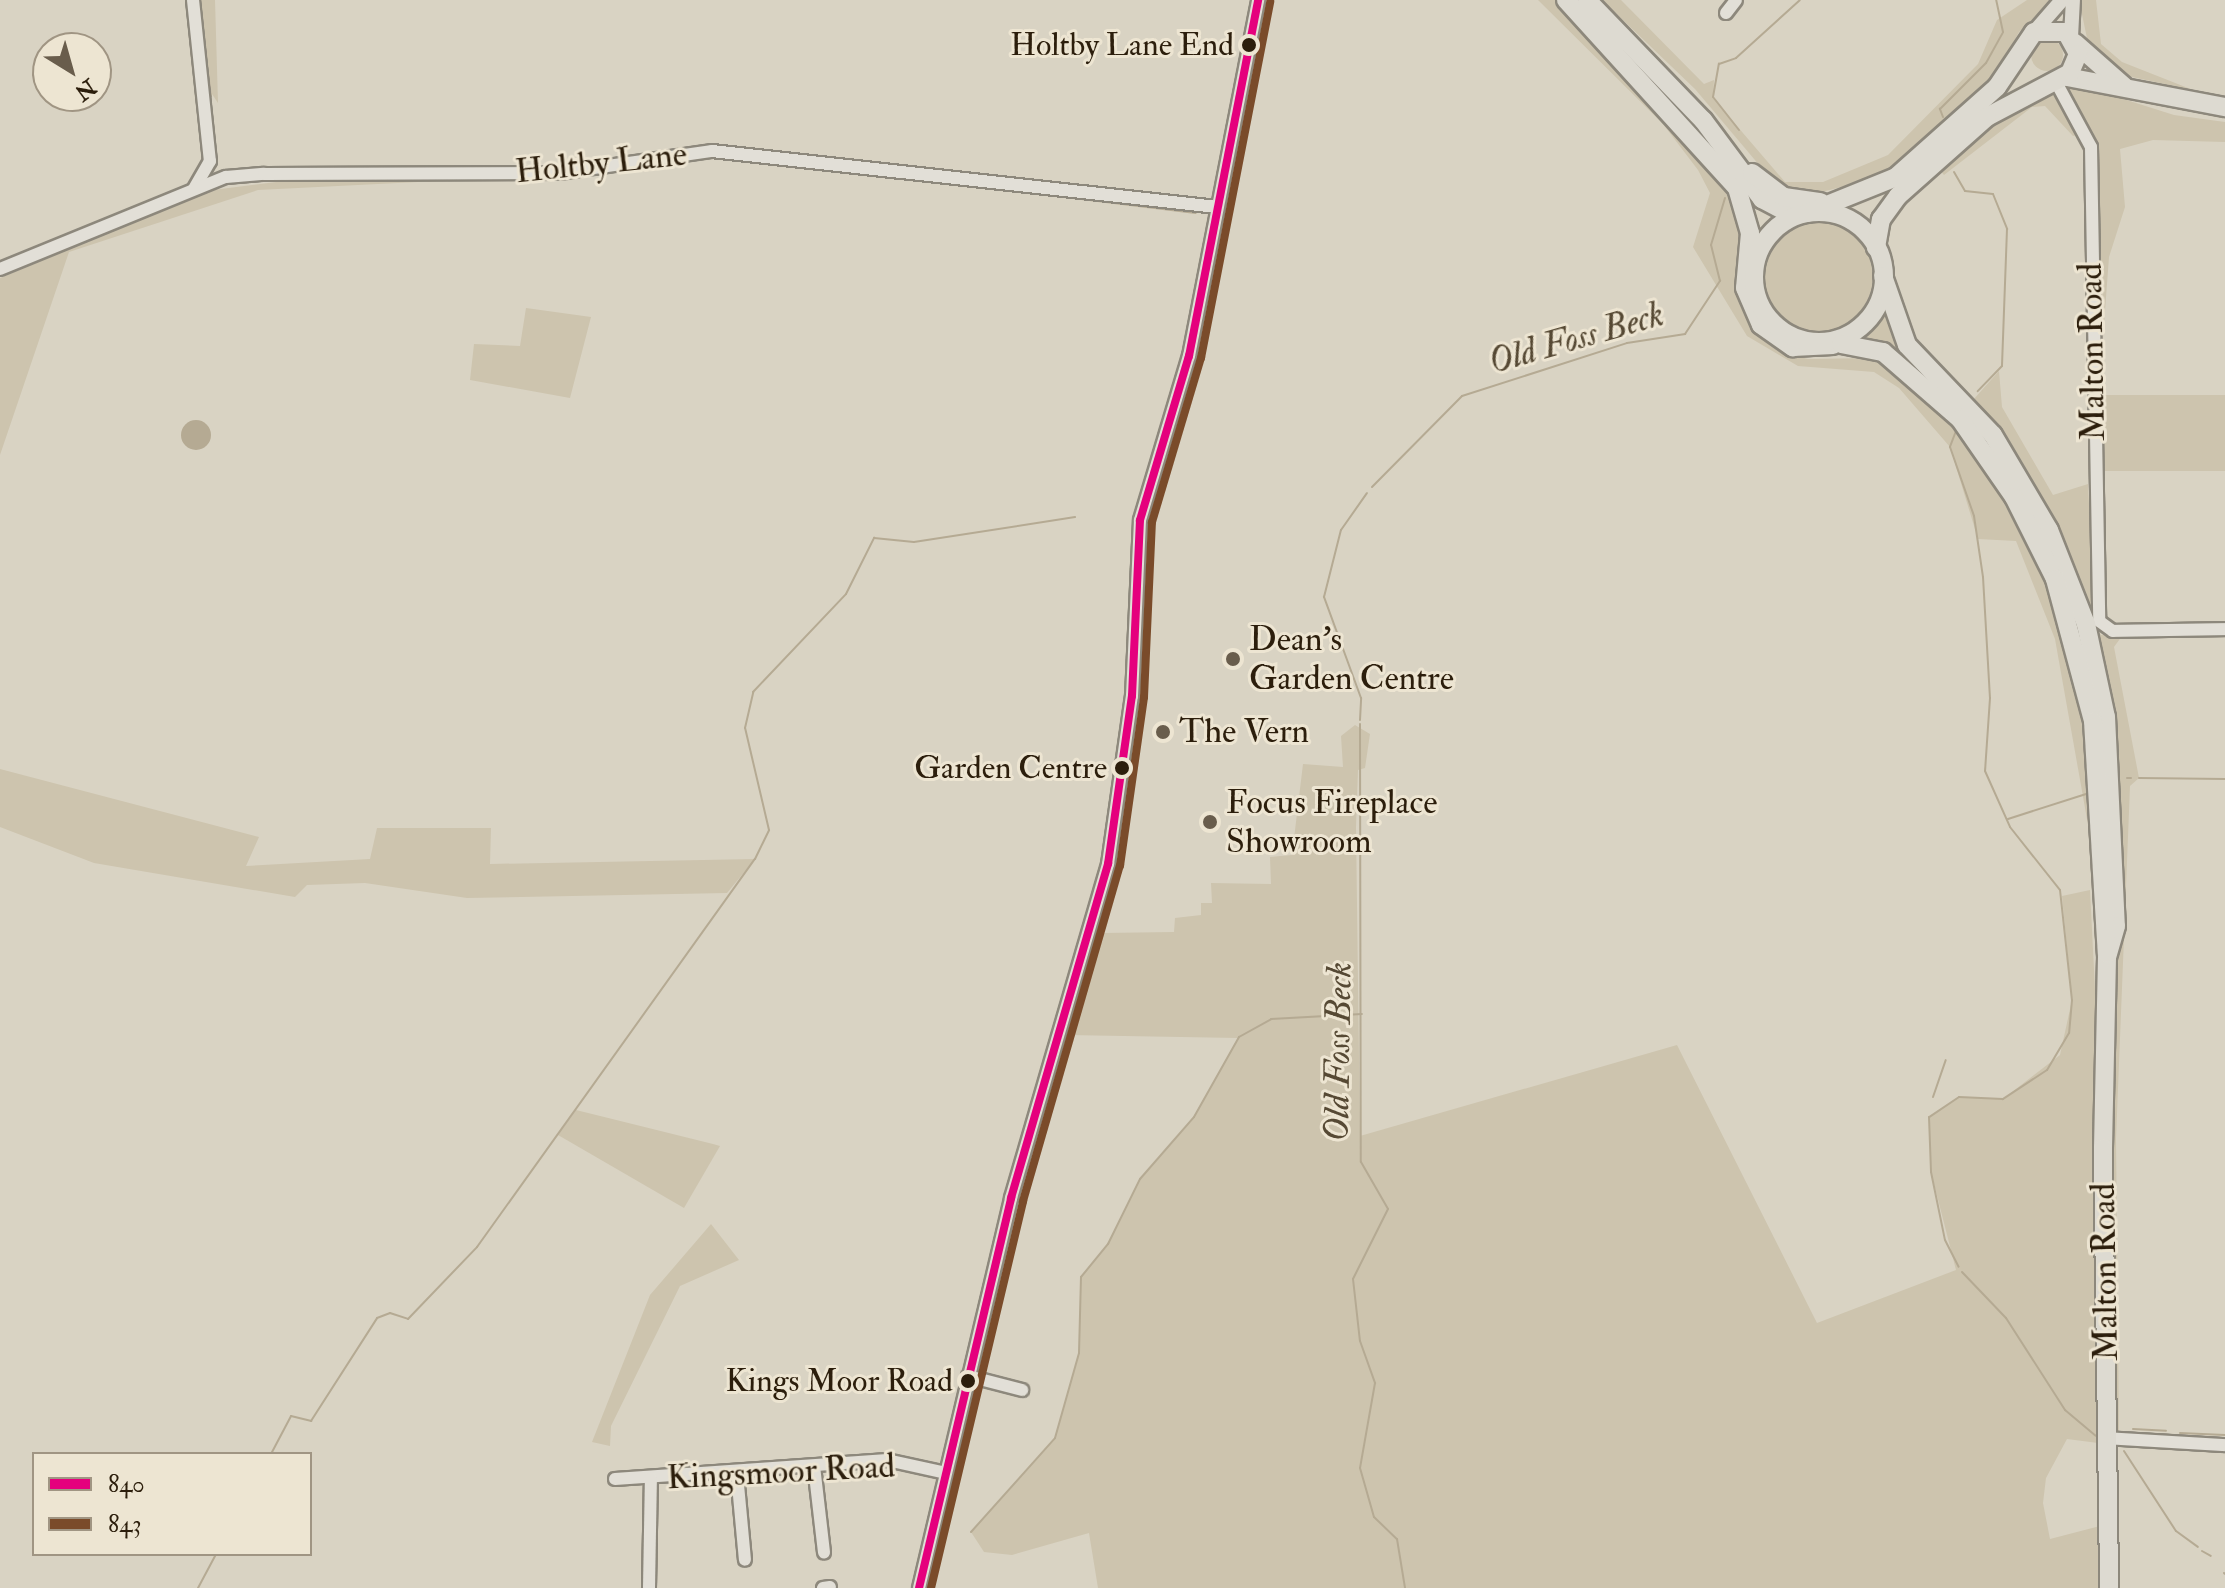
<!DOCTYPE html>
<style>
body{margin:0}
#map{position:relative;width:2225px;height:1588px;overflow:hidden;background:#d9d3c3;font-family:"IM FELL Double Pica",serif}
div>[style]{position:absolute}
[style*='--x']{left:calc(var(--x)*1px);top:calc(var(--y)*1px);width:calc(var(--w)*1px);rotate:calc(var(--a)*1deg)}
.green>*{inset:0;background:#cdc4ae;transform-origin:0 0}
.round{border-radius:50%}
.water>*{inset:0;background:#b5aa93}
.stream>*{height:2px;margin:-1px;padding:0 1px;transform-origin:1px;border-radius:1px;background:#b5aa93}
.roads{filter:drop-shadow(2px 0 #8d887c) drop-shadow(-2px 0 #8d887c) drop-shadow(0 2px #8d887c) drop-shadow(0 -2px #8d887c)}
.minor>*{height:12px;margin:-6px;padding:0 6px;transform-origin:6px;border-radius:6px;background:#e2dfd7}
.major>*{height:14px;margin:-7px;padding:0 7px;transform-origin:7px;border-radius:7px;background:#dddad1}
.highway>*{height:18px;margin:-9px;padding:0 9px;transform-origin:9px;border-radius:9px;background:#dddad1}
.highway>.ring{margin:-9px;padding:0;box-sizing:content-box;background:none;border:18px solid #dddad1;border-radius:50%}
.bus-1>*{height:8px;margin:-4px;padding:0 4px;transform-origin:4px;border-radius:4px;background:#e5007d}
.bus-2>*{height:8px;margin:-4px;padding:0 4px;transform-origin:4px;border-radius:4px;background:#7a4b2a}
.dots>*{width:22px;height:22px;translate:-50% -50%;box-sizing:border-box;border:4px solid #ede5d2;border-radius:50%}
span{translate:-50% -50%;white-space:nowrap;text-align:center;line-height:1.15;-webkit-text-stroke:6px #ede5d2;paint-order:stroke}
.bus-label{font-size:32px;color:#2c1e0c}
.right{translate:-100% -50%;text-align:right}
.street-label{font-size:34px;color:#2c1e0c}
.poi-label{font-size:34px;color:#2c1e0c}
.left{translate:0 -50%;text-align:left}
.water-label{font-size:36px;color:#564934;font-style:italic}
.legend{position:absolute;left:32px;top:1452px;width:280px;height:104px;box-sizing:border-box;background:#ede5d2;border:2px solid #a09583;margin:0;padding:10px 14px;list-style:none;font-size:24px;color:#2c1e0c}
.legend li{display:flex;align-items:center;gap:16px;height:40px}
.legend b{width:40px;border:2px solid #a09583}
.north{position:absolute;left:32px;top:32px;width:80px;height:80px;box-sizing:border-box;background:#ede5d2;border:2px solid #a09583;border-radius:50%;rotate:143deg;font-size:22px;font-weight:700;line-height:32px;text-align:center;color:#2c1e0c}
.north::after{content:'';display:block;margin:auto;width:28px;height:36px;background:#695d4c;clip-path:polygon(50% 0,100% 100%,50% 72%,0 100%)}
</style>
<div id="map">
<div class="green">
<div style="clip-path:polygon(196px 0,215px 0,218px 103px,212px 94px)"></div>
<div style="clip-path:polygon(1538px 0,1556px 0,1733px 191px,1740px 221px,1735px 277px,1741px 308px,1757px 333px,1781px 352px,1808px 359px,1872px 358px,1946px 415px,1978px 456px,2055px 597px,2086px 724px,2093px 853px,2055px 639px,2016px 541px,1978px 539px,1950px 447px,1899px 388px,1874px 372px,1798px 366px,1747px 336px,1693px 247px,1710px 193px,1698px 170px,1663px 124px)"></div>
<div style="clip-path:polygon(1602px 0,1621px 0,1704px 84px,1714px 80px,1713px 98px,1785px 182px,1823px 182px,1888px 155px,1978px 64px,1997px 20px,2027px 0,2053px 0,2019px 32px,1993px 79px,1884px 176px,1810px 195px,1776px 185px,1695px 89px)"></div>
<div style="clip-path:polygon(2079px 0,2096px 0,2101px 44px,2122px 62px,2193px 90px,2118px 74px,2088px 43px)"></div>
<div class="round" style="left:2031px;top:39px;width:32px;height:32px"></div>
<div style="clip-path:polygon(2079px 85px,2174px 115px,2225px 122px,2225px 142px,2153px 140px,2120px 149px,2125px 207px,2109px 257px,2103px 338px,2089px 132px,2073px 136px,2045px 106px,2032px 107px,1944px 175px,1939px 169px,2023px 104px)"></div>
<div style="clip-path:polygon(300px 179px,458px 180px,258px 190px,69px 252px,0 455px,0 278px,205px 191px)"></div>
<div class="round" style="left:1763px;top:222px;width:110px;height:110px"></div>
<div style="clip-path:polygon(1882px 305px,1891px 333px,1916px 368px,1856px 340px)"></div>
<div style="clip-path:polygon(526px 308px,591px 317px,570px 398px,470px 380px,474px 344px,520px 346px)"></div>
<div style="clip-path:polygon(1999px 371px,2002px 407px,2053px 495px,2088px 484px,2095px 624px,2101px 635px,2122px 636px,2114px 647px,2139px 778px,2130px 786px,2116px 1139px,2119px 1434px,2111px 1434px,2110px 1131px,2119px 772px,2104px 674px,2006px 444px,1973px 400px)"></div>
<div style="left:2098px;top:395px;width:127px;height:76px"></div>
<div style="clip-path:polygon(1355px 725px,1370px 734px,1365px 768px,1358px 770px,1356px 827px,1360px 1136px,1677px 1045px,1817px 1323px,1956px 1270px,1931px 1172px,1929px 1117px,1959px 1097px,2003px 1099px,2060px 1055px,2072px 1000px,2062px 896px,2090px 890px,2099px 1069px,2098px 1443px,2067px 1439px,2046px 1478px,2043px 1503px,2050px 1539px,2100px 1526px,2101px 1588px,1098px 1588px,1089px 1533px,1012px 1555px,984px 1552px,971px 1532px,1055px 1438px,1079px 1353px,1081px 1277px,1108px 1244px,1140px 1179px,1194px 1116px,1238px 1038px,1067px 1035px,1102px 933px,1174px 932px,1175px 918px,1201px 915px,1201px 903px,1212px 903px,1211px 883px,1271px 884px,1270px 857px,1292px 855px,1303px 764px,1343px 767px,1341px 736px)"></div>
<div style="clip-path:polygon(0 769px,259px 837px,246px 866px,370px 859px,377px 828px,491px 828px,490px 864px,755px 859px,727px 893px,467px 898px,365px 883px,307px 885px,295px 897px,94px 863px,0 827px)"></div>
<div style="clip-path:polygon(576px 1110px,713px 1144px,720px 1146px,684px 1208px,558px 1135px)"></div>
<div style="clip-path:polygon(711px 1224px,739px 1260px,680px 1286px,611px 1426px,610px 1446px,592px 1442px,650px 1295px)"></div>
</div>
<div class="water">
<div class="round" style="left:181px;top:420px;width:30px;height:30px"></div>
</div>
<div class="stream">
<div style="--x:201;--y:22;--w:75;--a:82.3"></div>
<div style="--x:1943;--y:117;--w:9;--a:-111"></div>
<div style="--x:1940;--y:109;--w:65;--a:-45"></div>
<div style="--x:1986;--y:63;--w:35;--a:-61"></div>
<div style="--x:2003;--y:32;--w:33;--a:-102"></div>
<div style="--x:1739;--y:130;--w:42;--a:-128.2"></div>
<div style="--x:1713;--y:97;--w:34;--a:-80"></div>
<div style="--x:1719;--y:64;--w:18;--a:-19"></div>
<div style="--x:1736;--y:58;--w:86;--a:-42.2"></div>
<div style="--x:1954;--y:172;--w:22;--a:60"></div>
<div style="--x:1965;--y:191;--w:28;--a:6"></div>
<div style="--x:1993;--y:194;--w:38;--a:68"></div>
<div style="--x:2007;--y:229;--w:137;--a:92.1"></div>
<div style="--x:2002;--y:366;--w:35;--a:134"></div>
<div style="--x:1000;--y:189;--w:197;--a:7"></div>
<div style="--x:1956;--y:431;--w:17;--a:111"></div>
<div style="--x:1950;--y:447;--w:73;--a:70.8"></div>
<div style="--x:1974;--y:516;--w:62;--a:81.6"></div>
<div style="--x:1983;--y:577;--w:121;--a:86.7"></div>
<div style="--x:1990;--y:698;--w:73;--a:93.9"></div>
<div style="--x:1985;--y:771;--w:61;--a:65.9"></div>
<div style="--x:2010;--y:827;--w:80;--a:51.6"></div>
<div style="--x:2060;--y:890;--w:111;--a:83.8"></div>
<div style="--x:2072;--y:1000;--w:33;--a:95"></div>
<div style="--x:2069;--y:1033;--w:43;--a:120.7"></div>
<div style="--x:2047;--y:1070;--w:53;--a:146.6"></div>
<div style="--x:2003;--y:1099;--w:44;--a:-177.4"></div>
<div style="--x:1959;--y:1097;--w:36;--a:146"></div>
<div style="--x:1929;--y:1117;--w:55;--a:87.9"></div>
<div style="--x:1931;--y:1172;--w:69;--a:78.4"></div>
<div style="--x:1945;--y:1240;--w:30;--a:63"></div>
<div style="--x:1372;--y:487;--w:128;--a:-45.3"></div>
<div style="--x:1462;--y:396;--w:173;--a:-17.8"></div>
<div style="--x:1627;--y:343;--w:59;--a:-8.8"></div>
<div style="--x:1685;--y:334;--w:64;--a:-56.6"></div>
<div style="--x:1720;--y:281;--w:37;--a:-104"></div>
<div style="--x:1711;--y:245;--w:49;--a:-73.4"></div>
<div style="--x:1360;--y:720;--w:22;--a:-87"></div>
<div style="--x:1361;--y:698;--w:108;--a:-110.1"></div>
<div style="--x:1324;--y:597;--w:69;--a:-75.8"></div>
<div style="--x:1341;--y:530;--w:45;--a:-54.9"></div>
<div style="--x:1360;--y:724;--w:438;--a:89.9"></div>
<div style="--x:1361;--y:1162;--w:54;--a:60.1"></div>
<div style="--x:1388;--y:1209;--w:78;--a:116.6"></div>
<div style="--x:1353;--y:1279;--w:62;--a:83.6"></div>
<div style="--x:1360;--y:1341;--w:45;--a:70.3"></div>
<div style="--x:1375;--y:1383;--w:86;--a:100"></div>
<div style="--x:1360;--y:1468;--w:51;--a:74.1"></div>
<div style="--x:1374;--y:1517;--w:32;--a:44"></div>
<div style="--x:1397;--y:1539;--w:50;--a:80.7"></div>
<div style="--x:2127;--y:778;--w:4;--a:0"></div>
<div style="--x:2139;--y:778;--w:86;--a:0.7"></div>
<div style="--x:2008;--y:819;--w:82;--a:-17.8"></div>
<div style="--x:1933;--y:1097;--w:39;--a:-71"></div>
<div style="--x:1962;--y:1272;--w:64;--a:46.3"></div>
<div style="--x:2006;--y:1318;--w:109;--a:57.3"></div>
<div style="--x:2065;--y:1410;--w:40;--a:40"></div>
<div style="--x:2133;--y:1429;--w:33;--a:3"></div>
<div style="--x:2180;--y:1433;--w:45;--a:2.5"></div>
<div style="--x:2124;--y:1451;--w:95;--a:57"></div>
<div style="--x:2176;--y:1531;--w:27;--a:36"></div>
<div style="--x:271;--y:1454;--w:43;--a:-62.2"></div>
<div style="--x:291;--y:1416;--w:21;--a:14"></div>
<div style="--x:311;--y:1421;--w:122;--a:-57.3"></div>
<div style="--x:377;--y:1318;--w:14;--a:-21"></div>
<div style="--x:390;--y:1313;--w:19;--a:18"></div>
<div style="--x:408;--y:1319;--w:100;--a:-46.2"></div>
<div style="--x:477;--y:1247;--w:477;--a:-54.4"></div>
<div style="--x:755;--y:859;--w:32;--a:-64"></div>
<div style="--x:769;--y:830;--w:105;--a:-103.2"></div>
<div style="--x:745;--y:728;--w:37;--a:-77"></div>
<div style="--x:753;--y:692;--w:135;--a:-46.5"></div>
<div style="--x:846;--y:594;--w:63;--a:-63.4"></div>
<div style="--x:874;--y:538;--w:40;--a:5.7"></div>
<div style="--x:914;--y:542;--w:163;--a:-8.8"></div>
<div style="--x:971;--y:1532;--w:126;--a:-48.2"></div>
<div style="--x:1055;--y:1438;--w:88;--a:-74.2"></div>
<div style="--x:1079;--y:1353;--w:76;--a:-88.5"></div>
<div style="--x:1081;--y:1277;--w:43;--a:-50.7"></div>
<div style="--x:1108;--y:1244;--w:72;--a:-63.8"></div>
<div style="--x:1140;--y:1179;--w:82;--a:-48.9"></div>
<div style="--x:1194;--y:1117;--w:92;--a:-60.6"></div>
<div style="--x:1239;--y:1037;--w:37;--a:-29"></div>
<div style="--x:1271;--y:1019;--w:91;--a:-3.1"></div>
<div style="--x:2202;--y:1551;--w:10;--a:29"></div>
<div style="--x:2224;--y:1573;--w:1;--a:45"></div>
<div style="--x:198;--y:1588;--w:38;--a:-62"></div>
</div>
<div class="roads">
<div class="minor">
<div style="--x:193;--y:0;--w:162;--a:84"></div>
<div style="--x:210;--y:161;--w:32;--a:120"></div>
<div style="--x:1726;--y:13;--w:16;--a:-52"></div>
<div style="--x:2056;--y:82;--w:74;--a:61.7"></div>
<div style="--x:2091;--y:147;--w:474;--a:89"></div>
<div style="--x:2099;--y:621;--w:17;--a:36"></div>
<div style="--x:2113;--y:631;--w:112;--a:-1"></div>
<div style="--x:0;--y:269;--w:244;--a:-22.2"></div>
<div style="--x:226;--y:177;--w:38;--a:-5"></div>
<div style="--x:264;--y:174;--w:295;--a:-0.2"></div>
<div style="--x:559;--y:173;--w:155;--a:-8.2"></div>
<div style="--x:712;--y:151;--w:508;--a:6.33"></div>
<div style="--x:968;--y:1376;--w:56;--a:14.5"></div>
<div style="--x:2106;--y:1438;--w:119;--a:3.4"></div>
<div style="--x:814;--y:1466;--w:87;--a:83.4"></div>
<div style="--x:737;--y:1474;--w:86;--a:84.7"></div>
<div style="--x:615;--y:1479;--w:273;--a:-4"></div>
<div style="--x:887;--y:1460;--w:60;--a:12.4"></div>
<div style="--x:649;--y:1588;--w:110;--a:-89"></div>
<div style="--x:823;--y:1588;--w:7;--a:-8"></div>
<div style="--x:919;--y:1588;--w:401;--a:-76.7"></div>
<div style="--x:1011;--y:1198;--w:348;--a:-73.8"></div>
<div style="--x:1108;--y:864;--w:170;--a:-81.9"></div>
<div style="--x:1132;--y:696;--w:176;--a:-87.4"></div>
<div style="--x:1140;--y:520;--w:171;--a:-73.4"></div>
<div style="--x:1189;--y:356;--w:363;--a:-79"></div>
</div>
<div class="major">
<div style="--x:2034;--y:32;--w:43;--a:-48.8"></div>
<div style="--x:2071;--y:37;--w:37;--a:-87"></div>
</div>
<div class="highway">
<div style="--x:1566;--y:0;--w:254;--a:47.7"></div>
<div style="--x:1737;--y:188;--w:47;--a:73.9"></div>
<div style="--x:1750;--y:233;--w:55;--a:95.2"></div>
<div style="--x:1745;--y:288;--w:40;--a:66.6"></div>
<div style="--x:1761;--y:325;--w:39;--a:35"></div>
<div style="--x:1793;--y:347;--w:40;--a:-2.9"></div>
<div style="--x:1587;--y:0;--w:167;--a:46"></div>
<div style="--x:1703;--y:120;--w:99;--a:53.2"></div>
<div style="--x:1762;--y:199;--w:36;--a:28"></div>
<div style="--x:2075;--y:43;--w:65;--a:41.3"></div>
<div style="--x:2067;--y:77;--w:161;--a:10.8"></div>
<div style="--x:1752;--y:173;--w:40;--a:37"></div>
<div style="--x:1784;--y:197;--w:37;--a:8"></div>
<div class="ring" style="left:1754px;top:212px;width:112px;height:112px"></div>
<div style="--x:1807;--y:213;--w:96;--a:-22"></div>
<div style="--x:1896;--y:177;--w:135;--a:-41.7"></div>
<div style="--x:1997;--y:87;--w:66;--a:-56.1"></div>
<div style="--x:2034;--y:32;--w:32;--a:0"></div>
<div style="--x:2066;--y:32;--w:25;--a:61"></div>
<div style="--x:2078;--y:54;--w:21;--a:113"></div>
<div style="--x:2070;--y:73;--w:94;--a:152.1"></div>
<div style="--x:1987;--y:117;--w:119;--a:138.4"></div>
<div style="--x:1898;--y:196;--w:29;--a:126"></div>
<div style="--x:1881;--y:219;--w:29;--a:100"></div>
<div style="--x:1883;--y:276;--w:73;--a:70.8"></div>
<div style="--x:1907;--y:345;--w:124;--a:46.3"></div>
<div style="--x:1993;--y:435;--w:110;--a:59.5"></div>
<div style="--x:2049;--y:530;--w:101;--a:68.5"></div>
<div style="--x:2086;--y:624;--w:95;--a:77.9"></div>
<div style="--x:2106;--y:717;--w:209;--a:87.3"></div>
<div style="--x:2116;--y:926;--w:32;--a:106"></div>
<div style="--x:2107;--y:957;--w:191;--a:91.2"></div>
<div style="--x:2103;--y:1148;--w:440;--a:89.2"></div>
<div style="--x:1841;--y:344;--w:43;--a:10.8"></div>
<div style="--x:1883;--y:352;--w:102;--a:41"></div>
<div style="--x:1960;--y:419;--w:95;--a:55.3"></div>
<div style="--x:2014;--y:497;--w:92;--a:63.4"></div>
<div style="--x:2055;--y:579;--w:147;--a:75"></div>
<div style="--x:2093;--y:721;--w:233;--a:86.6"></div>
</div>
</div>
<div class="bus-1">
<div style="--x:919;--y:1588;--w:401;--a:-76.7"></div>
<div style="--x:1011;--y:1198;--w:348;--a:-73.8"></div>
<div style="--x:1108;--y:864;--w:170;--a:-81.9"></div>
<div style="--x:1132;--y:696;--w:176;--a:-87.4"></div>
<div style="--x:1140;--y:520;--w:171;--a:-73.4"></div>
<div style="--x:1189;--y:356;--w:363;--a:-79"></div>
</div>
<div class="bus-2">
<div style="--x:931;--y:1588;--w:398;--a:-76.6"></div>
<div style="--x:1023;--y:1201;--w:349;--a:-73.9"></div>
<div style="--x:1120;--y:866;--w:171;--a:-81.9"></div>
<div style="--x:1144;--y:697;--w:175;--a:-87.4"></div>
<div style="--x:1152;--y:522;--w:171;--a:-73.4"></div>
<div style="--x:1201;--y:358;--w:363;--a:-79"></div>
</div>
<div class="dots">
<div style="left:1249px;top:45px;background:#2c1e0c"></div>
<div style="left:1233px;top:659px;background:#695d4c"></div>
<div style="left:1163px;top:732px;background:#695d4c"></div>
<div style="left:1122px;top:768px;background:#2c1e0c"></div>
<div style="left:1210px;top:822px;background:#695d4c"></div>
<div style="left:968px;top:1381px;background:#2c1e0c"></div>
</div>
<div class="bus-label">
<span class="right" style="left:1234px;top:45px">Holtby Lane End</span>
<span class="right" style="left:1107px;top:768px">Garden Centre</span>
<span class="right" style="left:953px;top:1381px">Kings Moor Road</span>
</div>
<div class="street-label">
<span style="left:601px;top:163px;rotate:-6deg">Holtby Lane</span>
<span style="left:2092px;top:352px;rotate:-91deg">Malton Road</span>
<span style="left:2105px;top:1272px;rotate:-91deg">Malton Road</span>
<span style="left:781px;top:1472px;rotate:-3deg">Kingsmoor Road</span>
</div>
<div class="poi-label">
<span class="left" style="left:1249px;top:659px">Dean's<br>Garden Centre</span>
<span class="left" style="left:1179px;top:732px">The Vern</span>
<span class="left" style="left:1226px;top:822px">Focus Fireplace<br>Showroom</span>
</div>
<div class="water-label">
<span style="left:1576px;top:338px;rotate:-16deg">Old Foss Beck</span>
<span style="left:1338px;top:1052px;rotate:-89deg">Old Foss Beck</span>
</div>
<ul class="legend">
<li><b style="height:10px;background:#e5007d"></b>840</li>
<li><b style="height:10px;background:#7a4b2a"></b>843</li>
</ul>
<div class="north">N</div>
</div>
